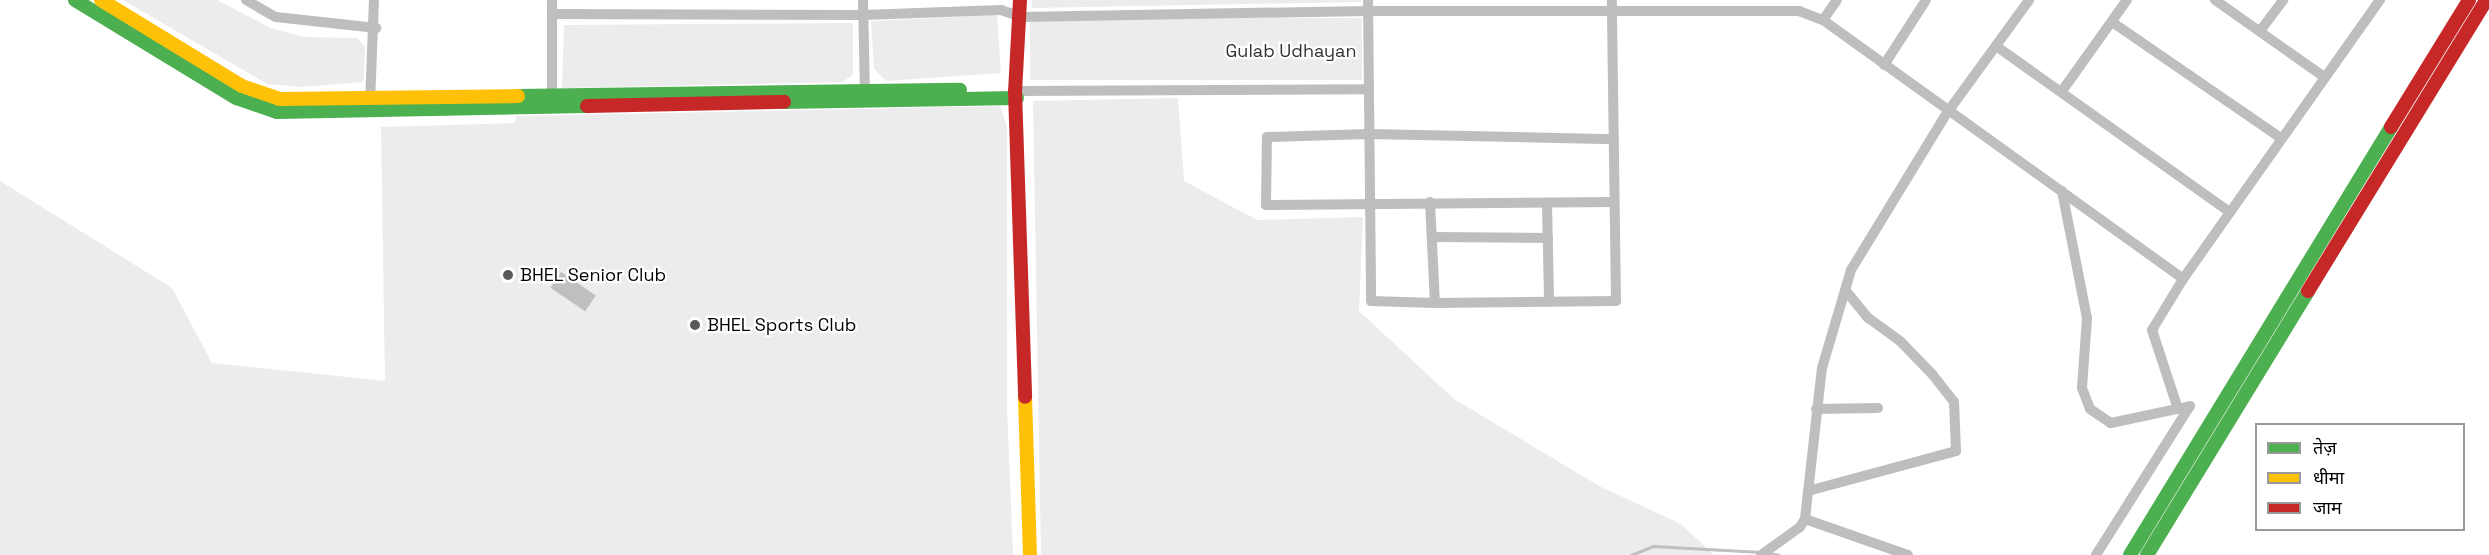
<!DOCTYPE html>
<meta charset="utf-8">
<style>
body{margin:0}
#map{position:relative;width:2489px;height:555px;overflow:hidden;background:#fff;font-family:"Space Grotesk","Noto Sans Devanagari",sans-serif}
div>[style]{position:absolute}
[style*='--x']{left:calc(var(--x)*1px);top:calc(var(--y)*1px);width:calc(var(--w)*1px);rotate:calc(var(--a)*1deg)}
.green>*{inset:0;background:#ececec;transform-origin:0 0}
.water>*{inset:0;background:#bfbfbf;transform-origin:0 0}
.stream>*{height:3px;margin:-1.5px;padding:0 1.5px;transform-origin:1.5px;border-radius:1.5px;background:#bfbfbf}
.street>*{height:10px;margin:-5px;padding:0 5px;transform-origin:5px;border-radius:5px;background:#bebebe}
.fast>*{height:14px;margin:-7px;padding:0 7px;transform-origin:7px;border-radius:7px;background:#4caf50}
.slow>*{height:14px;margin:-7px;padding:0 7px;transform-origin:7px;border-radius:7px;background:#ffc107}
.jam>*{height:14px;margin:-7px;padding:0 7px;transform-origin:7px;border-radius:7px;background:#c62828}
.dots>*{width:16px;height:16px;translate:-50% -50%;box-sizing:border-box;border:3px solid #fff;border-radius:50%}
span{translate:-50% -50%;white-space:nowrap;text-align:center;line-height:1.15;-webkit-text-stroke:4.5px #fff;paint-order:stroke}
.park-label{font-size:18px;color:#333}
.poi-label{font-size:18px;color:#000}
.left{translate:0 -50%;text-align:left}
.legend{position:absolute;left:2255px;top:423px;width:210px;height:108px;box-sizing:border-box;background:#fff;border:2px solid #999;margin:0;padding:8px 10px;list-style:none;font-size:18px;color:#000}
.legend li{display:flex;align-items:center;gap:12px;height:30px}
.legend b{width:30px;border:2px solid #999}
</style>
<div id="map">
<div class="green">
<div style="clip-path:polygon(123px 0,217px 0,271px 28px,304px 37px,357px 38px,365px 46px,364px 79px,362px 82px,301px 87px,267px 84px)"></div>
<div style="clip-path:polygon(1032px 0,1361px 0,1361px 2px,1032px 8px)"></div>
<div style="clip-path:polygon(997px 15px,1001px 73px,886px 81px,874px 69px,871px 21px)"></div>
<div style="left:1362px;top:18px;width:62px;height:332px;rotate:90deg"></div>
<div style="clip-path:polygon(853px 23px,853px 75px,842px 82px,562px 88px,564px 25px)"></div>
<div style="clip-path:polygon(1178px 98px,1184px 181px,1257px 220px,1363px 217px,1359px 311px,1454px 399px,1601px 487px,1681px 524px,1714px 555px,1041px 555px,1033px 101px)"></div>
<div style="clip-path:polygon(1000px 106px,1007px 127px,1007px 408px,1013px 555px,0 555px,0 181px,172px 288px,212px 363px,385px 381px,381px 127px,515px 123px,516px 116px)"></div>
</div>
<div class="water">
<div style="left:561px;top:272px;width:42px;height:19px;rotate:34deg"></div>
</div>
<div class="stream">
<div style="--x:1770;--y:553;--w:9;--a:13"></div>
<div style="--x:1631;--y:555;--w:24;--a:-22"></div>
<div style="--x:1653;--y:546;--w:108;--a:3.2"></div>
</div>
<div class="street">
<div style="--x:246;--y:0;--w:34;--a:30"></div>
<div style="--x:276;--y:17;--w:101;--a:6.3"></div>
<div style="--x:552;--y:0;--w:101;--a:90"></div>
<div style="--x:863;--y:0;--w:98;--a:88.8"></div>
<div style="--x:1368;--y:0;--w:301;--a:89.4"></div>
<div style="--x:1371;--y:301;--w:64;--a:1.8"></div>
<div style="--x:1435;--y:303;--w:181;--a:-0.6"></div>
<div style="--x:1616;--y:301;--w:301;--a:-90.8"></div>
<div style="--x:2215;--y:0;--w:133;--a:35.2"></div>
<div style="--x:552;--y:14;--w:311;--a:0.2"></div>
<div style="--x:863;--y:15;--w:138;--a:-2.1"></div>
<div style="--x:1001;--y:10;--w:21;--a:19"></div>
<div style="--x:1021;--y:17;--w:347;--a:-1"></div>
<div style="--x:1368;--y:11;--w:431;--a:0"></div>
<div style="--x:1799;--y:11;--w:26;--a:21"></div>
<div style="--x:1823;--y:20;--w:443;--a:35.7"></div>
<div style="--x:1823;--y:20;--w:24;--a:-55"></div>
<div style="--x:2112;--y:22;--w:205;--a:34.5"></div>
<div style="--x:2260;--y:31;--w:39;--a:-53"></div>
<div style="--x:1996;--y:46;--w:287;--a:35.4"></div>
<div style="--x:1884;--y:65;--w:77;--a:-57.1"></div>
<div style="--x:1015;--y:91;--w:352;--a:-0.3"></div>
<div style="--x:2062;--y:91;--w:112;--a:-54.5"></div>
<div style="--x:370;--y:104;--w:104;--a:-87.8"></div>
<div style="--x:2062;--y:191;--w:129;--a:78.9"></div>
<div style="--x:2087;--y:318;--w:70;--a:94.1"></div>
<div style="--x:2082;--y:388;--w:22;--a:69"></div>
<div style="--x:2090;--y:409;--w:25;--a:34"></div>
<div style="--x:2111;--y:423;--w:81;--a:-12.1"></div>
<div style="--x:1430;--y:202;--w:101;--a:87.2"></div>
<div style="--x:1613;--y:202;--w:347;--a:179.5"></div>
<div style="--x:1266;--y:205;--w:68;--a:-89.2"></div>
<div style="--x:1267;--y:137;--w:102;--a:-1.7"></div>
<div style="--x:1369;--y:134;--w:245;--a:1.2"></div>
<div style="--x:1547;--y:203;--w:99;--a:88.8"></div>
<div style="--x:1433;--y:237;--w:115;--a:0.5"></div>
<div style="--x:1816;--y:409;--w:62;--a:-0.9"></div>
<div style="--x:2178;--y:409;--w:83;--a:-108.2"></div>
<div style="--x:2152;--y:330;--w:60;--a:-58.7"></div>
<div style="--x:2183;--y:279;--w:342;--a:-54.8"></div>
<div style="--x:1808;--y:491;--w:153;--a:-15.1"></div>
<div style="--x:1956;--y:451;--w:49;--a:-92.3"></div>
<div style="--x:1954;--y:402;--w:34;--a:-128"></div>
<div style="--x:1933;--y:375;--w:47;--a:-134.1"></div>
<div style="--x:1900;--y:341;--w:39;--a:-144"></div>
<div style="--x:1868;--y:318;--w:36;--a:-129"></div>
<div style="--x:1805;--y:519;--w:109;--a:19.3"></div>
<div style="--x:1761;--y:555;--w:48;--a:-35.7"></div>
<div style="--x:1800;--y:527;--w:9;--a:-58"></div>
<div style="--x:1805;--y:519;--w:152;--a:-83.6"></div>
<div style="--x:1822;--y:368;--w:102;--a:-73.5"></div>
<div style="--x:1851;--y:270;--w:184;--a:-58.6"></div>
<div style="--x:1947;--y:113;--w:140;--a:-54"></div>
<div style="--x:2096;--y:555;--w:176;--a:-57.8"></div>
</div>
<div class="fast">
<div style="--x:75;--y:0;--w:188;--a:31.3"></div>
<div style="--x:236;--y:98;--w:43;--a:18.9"></div>
<div style="--x:277;--y:112;--w:310;--a:-1.1"></div>
<div style="--x:518;--y:96;--w:442;--a:-0.8"></div>
<div style="--x:784;--y:102;--w:233;--a:-1"></div>
<div style="--x:2130;--y:555;--w:501;--a:-58.62"></div>
<div style="--x:2147;--y:555;--w:309;--a:-58.6"></div>
</div>
<div class="slow">
<div style="--x:101;--y:0;--w:165;--a:31.4"></div>
<div style="--x:242;--y:86;--w:39;--a:19"></div>
<div style="--x:279;--y:99;--w:239;--a:-0.7"></div>
<div style="--x:1025;--y:397;--w:158;--a:88.2"></div>
</div>
<div class="jam">
<div style="--x:1020;--y:0;--w:91;--a:93.1"></div>
<div style="--x:1015;--y:91;--w:306;--a:88.1"></div>
<div style="--x:587;--y:106;--w:197;--a:-1.2"></div>
<div style="--x:2391;--y:127;--w:149;--a:-58.4"></div>
<div style="--x:2308;--y:291;--w:341;--a:-58.5"></div>
</div>
<div class="dots">
<div style="left:508px;top:275px;background:#595959"></div>
<div style="left:695px;top:325px;background:#595959"></div>
</div>
<div class="park-label">
<span style="left:1291px;top:51px">Gulab Udhayan</span>
</div>
<div class="poi-label">
<span class="left" style="left:520px;top:275px">BHEL Senior Club</span>
<span class="left" style="left:707px;top:325px">BHEL Sports Club</span>
</div>
<ul class="legend">
<li><b style="height:8px;background:#4caf50"></b>तेज़</li>
<li><b style="height:8px;background:#ffc107"></b>धीमा</li>
<li><b style="height:8px;background:#c62828"></b>जाम</li>
</ul>
</div>
